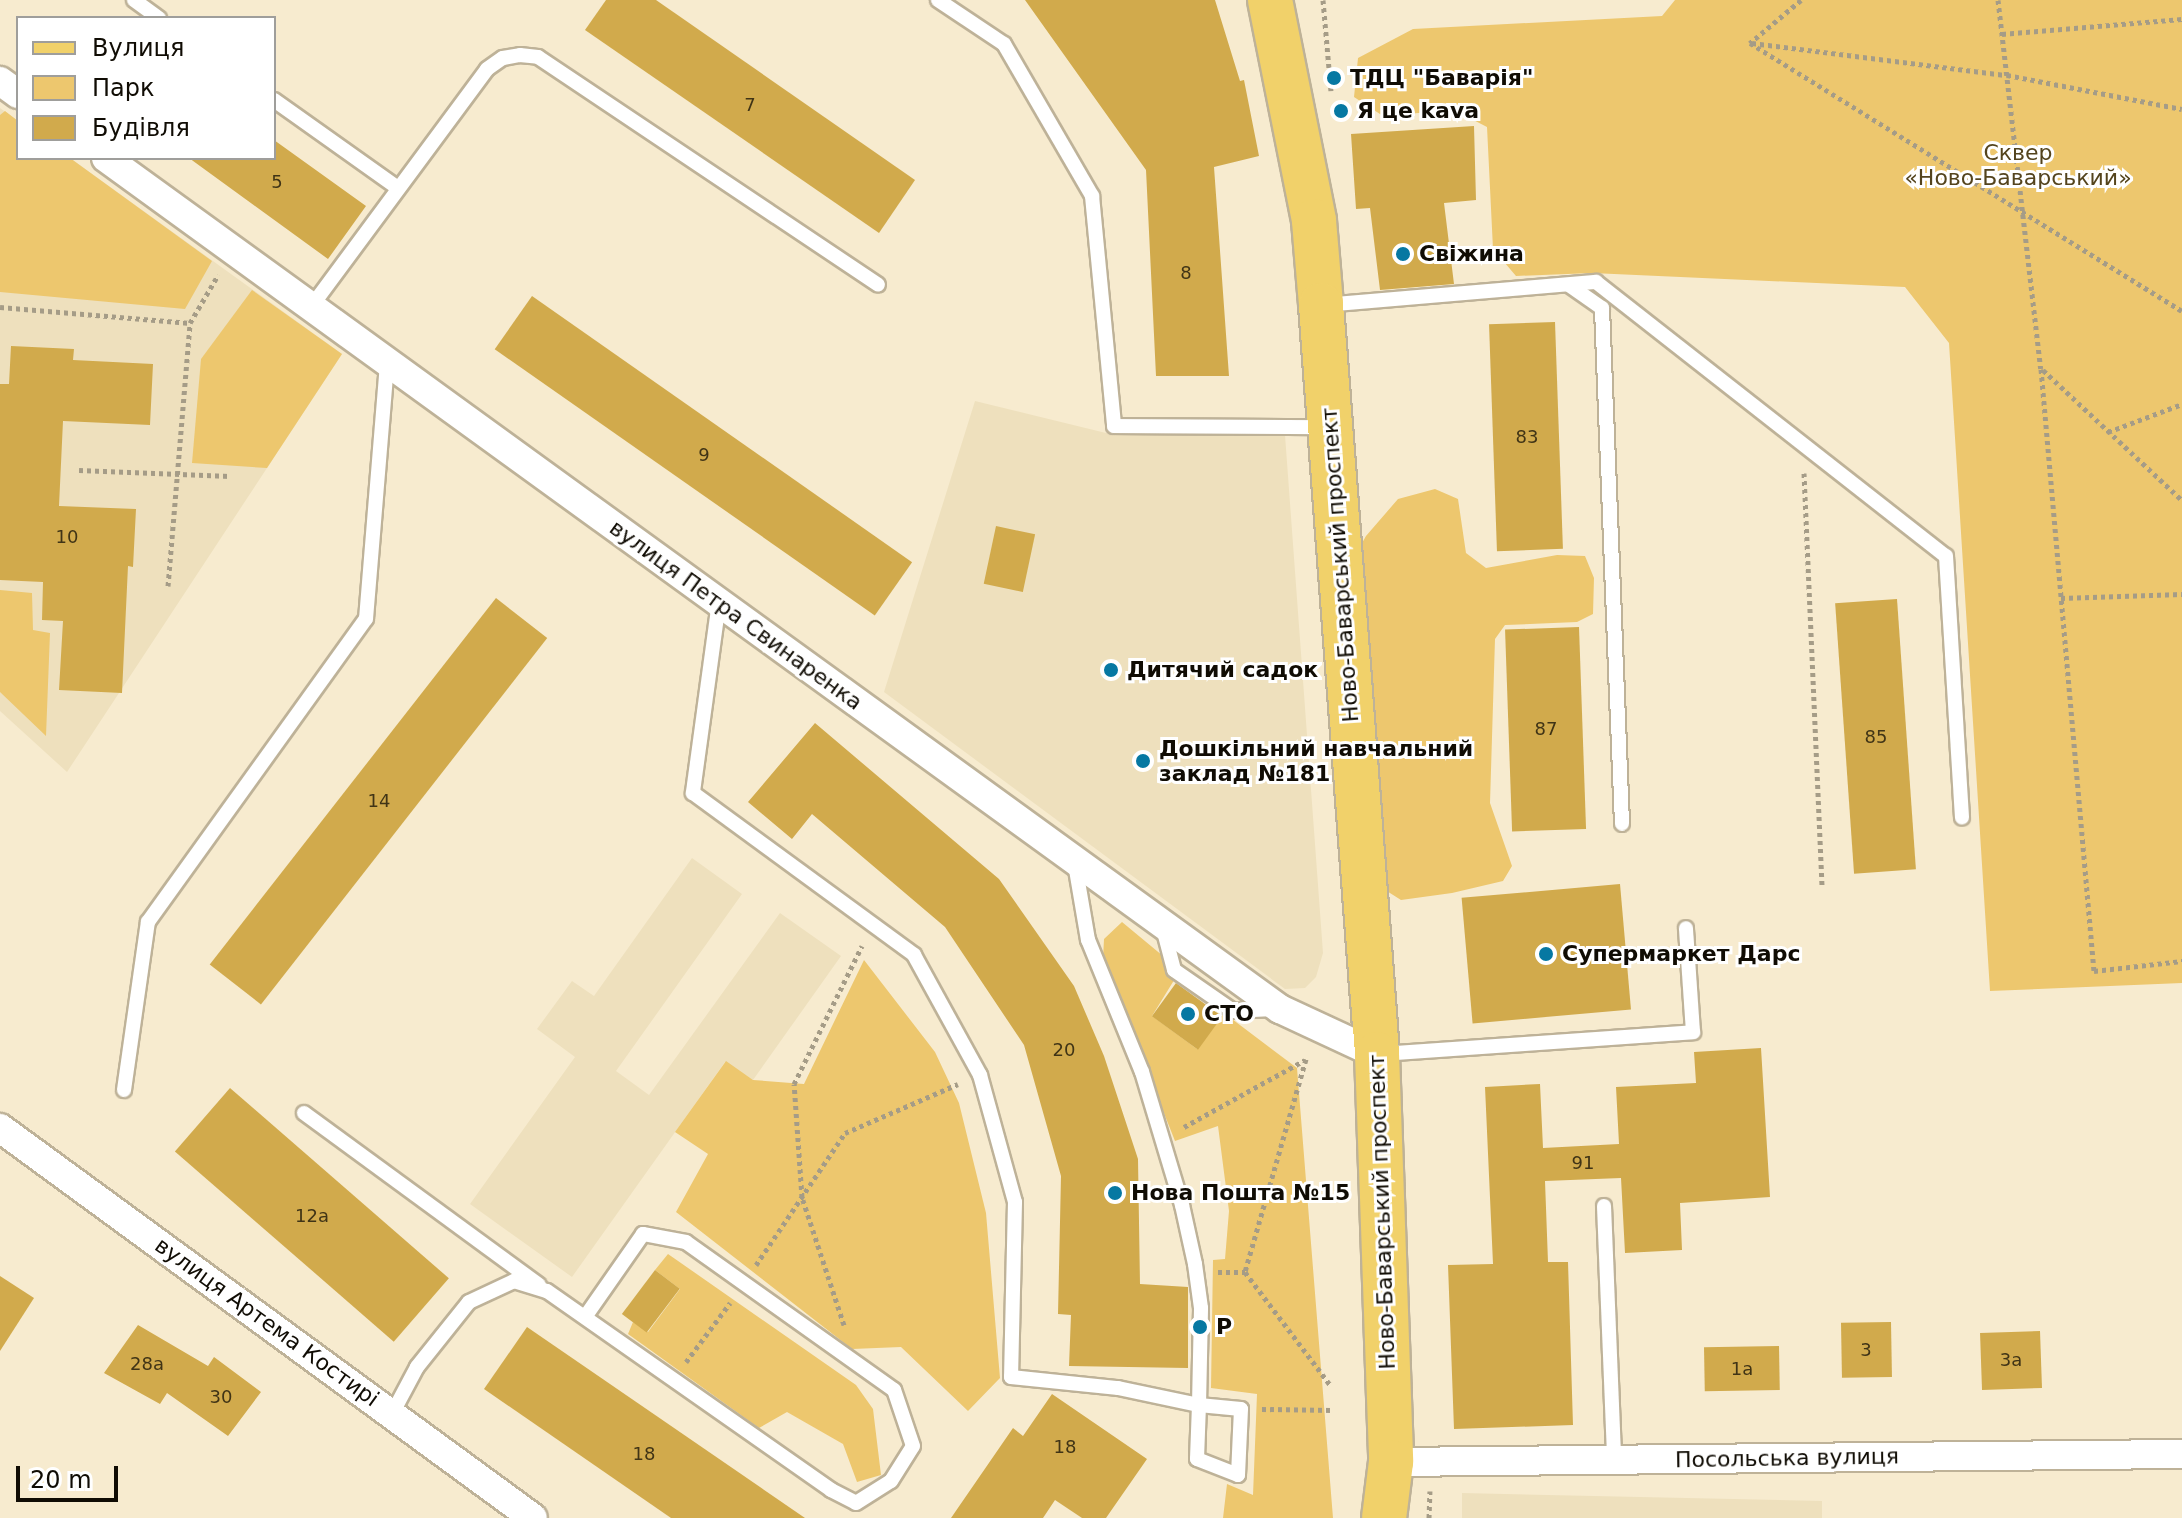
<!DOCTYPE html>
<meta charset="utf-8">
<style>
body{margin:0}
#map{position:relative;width:2182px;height:1518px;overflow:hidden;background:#f7ebcf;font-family:"DejaVu Sans",sans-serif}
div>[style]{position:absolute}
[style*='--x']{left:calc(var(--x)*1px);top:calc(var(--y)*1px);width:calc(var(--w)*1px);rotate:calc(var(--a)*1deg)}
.built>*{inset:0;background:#eee0bd}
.green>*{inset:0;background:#edc76e}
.building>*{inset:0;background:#d1aa4c;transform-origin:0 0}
.path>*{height:5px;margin-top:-2.5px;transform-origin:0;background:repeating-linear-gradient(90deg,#a59c87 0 4px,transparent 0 8px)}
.roads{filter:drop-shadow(2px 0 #beb298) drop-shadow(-2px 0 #beb298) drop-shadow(0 2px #beb298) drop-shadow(0 -2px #beb298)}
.lane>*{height:14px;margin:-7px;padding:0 7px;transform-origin:7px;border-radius:7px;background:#fff}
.street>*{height:28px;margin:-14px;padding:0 14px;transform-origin:14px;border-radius:14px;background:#fff}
.primary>*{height:44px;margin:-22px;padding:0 22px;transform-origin:22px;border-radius:22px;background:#f1d16a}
.dots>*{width:22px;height:22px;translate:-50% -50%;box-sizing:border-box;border:4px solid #fff;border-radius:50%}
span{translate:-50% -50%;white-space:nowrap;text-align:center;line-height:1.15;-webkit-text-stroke:6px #fff;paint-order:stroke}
.number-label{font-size:18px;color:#403416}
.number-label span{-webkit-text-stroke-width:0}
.poi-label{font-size:22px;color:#100c04;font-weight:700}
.left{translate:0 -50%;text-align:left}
.park-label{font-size:22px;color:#54441d}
.street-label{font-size:22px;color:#100c04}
.legend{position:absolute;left:16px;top:16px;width:260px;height:144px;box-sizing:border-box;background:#fff;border:2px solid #9f9e9b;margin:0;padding:10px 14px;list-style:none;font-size:24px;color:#100c04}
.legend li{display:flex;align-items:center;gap:16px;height:40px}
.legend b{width:40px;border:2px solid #9f9e9b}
.scale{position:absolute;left:16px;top:1466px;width:102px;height:36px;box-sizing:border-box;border:4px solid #100c04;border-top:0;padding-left:10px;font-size:24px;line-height:28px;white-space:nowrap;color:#100c04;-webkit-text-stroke:6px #fff;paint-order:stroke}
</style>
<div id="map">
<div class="built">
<div style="clip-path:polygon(0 108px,18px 121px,18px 158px,70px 158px,342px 354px,67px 772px,0 711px)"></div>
<div style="clip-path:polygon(975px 401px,1110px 434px,1285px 435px,1323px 953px,1316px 977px,1305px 988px,1285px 989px,884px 692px)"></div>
<div style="clip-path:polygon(692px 858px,742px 894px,616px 1071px,649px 1095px,780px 913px,841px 956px,753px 1080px,725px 1062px,572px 1277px,470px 1204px,575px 1057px,537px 1029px,572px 981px,594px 996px)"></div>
<div style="clip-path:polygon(1462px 1493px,1822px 1501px,1822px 1518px,1462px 1518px)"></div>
</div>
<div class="green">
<div style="clip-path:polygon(1675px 0,2182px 0,2182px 983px,1990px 991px,1949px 343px,1905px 287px,1592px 273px,1516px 276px,1493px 249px,1487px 127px,1454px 110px,1383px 116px,1354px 97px,1358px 58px,1413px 29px,1662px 16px)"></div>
<div style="clip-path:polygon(5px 111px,18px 121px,18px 158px,70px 158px,212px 261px,185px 309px,0 292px,0 115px)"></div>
<div style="clip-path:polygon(252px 290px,342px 354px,267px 468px,192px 463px,201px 359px)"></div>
<div style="clip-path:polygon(1435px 489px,1458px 499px,1466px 553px,1486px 568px,1557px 555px,1585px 556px,1594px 578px,1593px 614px,1577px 622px,1505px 625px,1495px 639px,1490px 803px,1512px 866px,1503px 881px,1452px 893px,1401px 900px,1371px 881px,1349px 566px,1366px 536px,1398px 499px)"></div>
<div style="clip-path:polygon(0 590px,32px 593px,33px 630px,50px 633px,46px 736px,0 692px)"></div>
<div style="clip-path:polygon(1122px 922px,1163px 956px,1176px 977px,1152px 1016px,1197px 1049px,1224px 1013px,1297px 1068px,1333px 1518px,1223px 1518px,1227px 1484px,1253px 1495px,1257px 1394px,1211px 1388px,1213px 1260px,1225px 1259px,1229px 1211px,1218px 1126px,1175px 1141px,1103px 959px,1104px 939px)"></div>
<div style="clip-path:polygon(864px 960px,935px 1052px,959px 1103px,986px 1213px,1000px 1378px,968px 1411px,901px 1347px,852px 1349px,676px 1212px,708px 1154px,675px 1132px,726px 1061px,753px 1080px,804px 1084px)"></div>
<div style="clip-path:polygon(668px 1254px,856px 1385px,873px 1409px,881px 1475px,857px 1482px,843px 1444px,787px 1412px,759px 1428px,628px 1334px,633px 1322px,648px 1332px,680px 1289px,655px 1270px)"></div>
</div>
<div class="building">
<div style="clip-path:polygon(606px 0,656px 0,915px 180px,879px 233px,585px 30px)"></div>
<div style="clip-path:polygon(1025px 0,1215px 0,1240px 81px,1244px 80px,1259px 156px,1214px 167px,1229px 376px,1156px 376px,1146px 170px)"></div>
<div style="clip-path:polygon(1474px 126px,1476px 200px,1444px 203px,1454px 284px,1380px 290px,1370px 208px,1356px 209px,1351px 134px)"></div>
<div style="clip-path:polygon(274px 140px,366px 206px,328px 259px,189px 158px,274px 158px)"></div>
<div style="left:532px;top:296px;width:464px;height:65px;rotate:35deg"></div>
<div style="left:1555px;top:322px;width:227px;height:66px;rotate:88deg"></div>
<div style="clip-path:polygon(11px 346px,74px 349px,73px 360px,153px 364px,150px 425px,63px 421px,59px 506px,136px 509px,133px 567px,128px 566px,122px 693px,59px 690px,63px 621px,42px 620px,43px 582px,0 580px,0 384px,9px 384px)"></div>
<div style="left:996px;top:526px;width:40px;height:59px;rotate:12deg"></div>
<div style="left:496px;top:598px;width:65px;height:465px;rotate:38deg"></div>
<div style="left:1897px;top:599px;width:271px;height:62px;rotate:86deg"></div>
<div style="left:1579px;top:627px;width:202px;height:74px;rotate:88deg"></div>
<div style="clip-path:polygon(815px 723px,999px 879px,1074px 986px,1104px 1056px,1138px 1159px,1140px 1284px,1188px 1287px,1188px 1368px,1069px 1366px,1071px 1315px,1058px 1314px,1061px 1176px,1024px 1045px,945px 927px,812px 814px,792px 839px,748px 802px)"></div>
<div style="left:1620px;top:884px;width:126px;height:159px;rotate:85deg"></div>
<div style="left:1176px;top:983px;width:57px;height:41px;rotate:36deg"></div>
<div style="clip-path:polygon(1761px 1048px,1770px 1197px,1680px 1203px,1682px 1250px,1625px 1253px,1621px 1178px,1545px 1181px,1548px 1262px,1568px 1262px,1573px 1425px,1454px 1429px,1448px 1265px,1493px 1264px,1485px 1087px,1540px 1084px,1543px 1148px,1619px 1144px,1616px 1087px,1696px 1083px,1694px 1052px)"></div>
<div style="left:230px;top:1088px;width:290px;height:84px;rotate:41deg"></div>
<div style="left:655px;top:1270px;width:31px;height:55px;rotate:37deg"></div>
<div style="clip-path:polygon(0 1276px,34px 1298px,0 1351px)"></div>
<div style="left:1891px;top:1322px;width:55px;height:50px;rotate:89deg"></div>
<div style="clip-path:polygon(138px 1325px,208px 1366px,214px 1357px,261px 1392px,228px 1436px,167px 1393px,160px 1404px,104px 1373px)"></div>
<div style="clip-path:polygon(527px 1327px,805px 1518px,671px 1518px,484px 1389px)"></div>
<div style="left:2040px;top:1331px;width:57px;height:60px;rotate:88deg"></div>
<div style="left:1779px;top:1346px;width:44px;height:75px;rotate:89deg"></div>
<div style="clip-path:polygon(1052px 1394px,1147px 1459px,1106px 1518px,1082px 1518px,1055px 1500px,1043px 1518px,951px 1518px,1013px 1428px,1023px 1436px)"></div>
</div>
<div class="path">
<div style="--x:1323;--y:0;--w:91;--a:85"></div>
<div style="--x:1801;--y:0;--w:67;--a:139.9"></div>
<div style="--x:1750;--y:43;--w:508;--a:31.81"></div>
<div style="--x:1998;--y:0;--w:371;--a:83.4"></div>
<div style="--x:2041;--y:369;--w:604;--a:84.97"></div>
<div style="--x:2094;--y:971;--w:89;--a:-6.5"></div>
<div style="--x:2002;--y:34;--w:181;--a:-4.8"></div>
<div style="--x:1752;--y:43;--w:257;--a:7.2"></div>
<div style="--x:2007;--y:75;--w:178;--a:11"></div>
<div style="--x:0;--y:307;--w:191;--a:4.8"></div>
<div style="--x:190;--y:323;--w:56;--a:-59.7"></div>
<div style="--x:2043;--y:370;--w:190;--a:43.1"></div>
<div style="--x:2108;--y:432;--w:79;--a:-20.7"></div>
<div style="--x:79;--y:470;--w:151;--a:2.3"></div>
<div style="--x:1804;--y:473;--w:415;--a:87.5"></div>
<div style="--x:168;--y:586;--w:264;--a:-85.2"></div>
<div style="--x:2061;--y:598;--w:121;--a:-1.9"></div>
<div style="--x:1306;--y:1059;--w:222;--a:106"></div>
<div style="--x:1245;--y:1272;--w:141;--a:53"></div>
<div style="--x:1184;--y:1127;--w:138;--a:-29"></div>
<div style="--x:756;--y:1265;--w:159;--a:-56"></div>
<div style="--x:845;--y:1133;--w:123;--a:-23.4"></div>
<div style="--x:1218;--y:1272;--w:27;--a:0"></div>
<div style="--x:844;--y:1325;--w:135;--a:-108.2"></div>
<div style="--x:802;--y:1197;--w:113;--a:-94"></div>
<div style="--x:794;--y:1084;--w:154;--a:-63.8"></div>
<div style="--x:686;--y:1362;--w:74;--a:-53.3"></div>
<div style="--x:1262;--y:1409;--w:70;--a:0.8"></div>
<div style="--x:1429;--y:1518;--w:27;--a:-88"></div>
</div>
<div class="roads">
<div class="lane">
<div style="--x:134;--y:0;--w:31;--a:36"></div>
<div style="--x:938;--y:0;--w:79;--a:33.7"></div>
<div style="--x:1004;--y:44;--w:176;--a:59.9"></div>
<div style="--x:1092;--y:196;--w:231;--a:84.5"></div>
<div style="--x:1114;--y:426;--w:210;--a:0.3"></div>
<div style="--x:274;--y:100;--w:152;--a:35.4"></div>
<div style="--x:1569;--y:285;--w:40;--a:34.9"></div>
<div style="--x:1602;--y:308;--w:516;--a:87.78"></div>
<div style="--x:1325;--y:305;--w:272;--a:-4.9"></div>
<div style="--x:1596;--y:282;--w:444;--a:38.1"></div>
<div style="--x:1946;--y:556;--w:262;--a:86.5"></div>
<div style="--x:311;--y:307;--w:296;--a:-53.5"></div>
<div style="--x:487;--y:69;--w:19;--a:-35"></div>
<div style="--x:503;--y:58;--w:17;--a:-10"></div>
<div style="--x:520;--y:55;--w:18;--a:6"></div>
<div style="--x:538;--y:57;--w:409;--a:33.8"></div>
<div style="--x:719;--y:602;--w:193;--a:97.8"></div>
<div style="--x:693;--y:793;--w:274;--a:36.2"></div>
<div style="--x:914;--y:955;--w:137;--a:61.2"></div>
<div style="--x:980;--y:1075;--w:132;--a:74.6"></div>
<div style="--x:1015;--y:1202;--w:175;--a:91.3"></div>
<div style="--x:1011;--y:1377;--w:108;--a:5.9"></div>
<div style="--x:1118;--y:1388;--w:83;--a:11.9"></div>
<div style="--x:1199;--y:1405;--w:42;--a:5.4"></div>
<div style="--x:1241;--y:1409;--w:66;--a:92.6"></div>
<div style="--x:1238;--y:1475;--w:44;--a:-158.7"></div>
<div style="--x:1197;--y:1459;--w:54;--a:-87.9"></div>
<div style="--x:1199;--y:1405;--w:97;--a:-88.8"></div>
<div style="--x:1201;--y:1308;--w:44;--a:-97.8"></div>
<div style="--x:1195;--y:1264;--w:60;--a:-102.4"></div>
<div style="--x:1182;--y:1205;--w:139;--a:-106.7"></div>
<div style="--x:1142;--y:1072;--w:143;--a:-112.2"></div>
<div style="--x:1088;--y:940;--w:77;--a:-99.7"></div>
<div style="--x:1163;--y:928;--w:43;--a:75.3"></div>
<div style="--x:1174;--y:970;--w:72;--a:34.8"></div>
<div style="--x:1233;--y:1011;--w:40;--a:-2.9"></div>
<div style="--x:1381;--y:1054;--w:313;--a:-4"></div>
<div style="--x:1693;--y:1032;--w:104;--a:-93.9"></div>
<div style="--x:124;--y:1090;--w:170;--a:-81.9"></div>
<div style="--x:148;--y:922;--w:373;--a:-54.3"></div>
<div style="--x:366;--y:619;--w:258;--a:-85.3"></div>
<div style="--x:304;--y:1113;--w:291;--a:36.2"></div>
<div style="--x:1604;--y:1206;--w:254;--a:87.7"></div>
<div style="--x:392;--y:1414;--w:53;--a:-62"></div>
<div style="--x:417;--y:1367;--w:83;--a:-51.3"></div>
<div style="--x:469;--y:1302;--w:50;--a:-25"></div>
<div style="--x:514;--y:1281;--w:34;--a:17"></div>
<div style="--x:547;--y:1291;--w:347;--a:35"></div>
<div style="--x:831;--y:1490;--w:28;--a:27"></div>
<div style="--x:856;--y:1503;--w:41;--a:-32.2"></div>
<div style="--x:891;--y:1481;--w:41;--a:-57.8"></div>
<div style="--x:913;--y:1446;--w:59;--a:-108.7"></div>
<div style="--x:894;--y:1390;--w:255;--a:-144.6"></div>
<div style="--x:686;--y:1242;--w:44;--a:-169.5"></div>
<div style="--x:643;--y:1234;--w:101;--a:124.9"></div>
</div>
<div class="street">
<div style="--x:0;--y:81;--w:22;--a:36"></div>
<div style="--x:106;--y:158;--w:1450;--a:35.94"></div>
<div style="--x:1280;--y:1009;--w:107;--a:24.9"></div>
<div style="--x:0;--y:1128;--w:660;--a:36.19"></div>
<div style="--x:1391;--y:1462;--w:791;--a:-0.58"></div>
</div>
<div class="primary">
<div style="--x:1270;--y:0;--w:225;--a:78.7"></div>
<div style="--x:1314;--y:221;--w:84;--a:85.2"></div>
<div style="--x:1321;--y:305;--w:751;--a:85.72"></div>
<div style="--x:1377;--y:1054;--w:408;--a:88"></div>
<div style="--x:1391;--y:1462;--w:56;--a:97.1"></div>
</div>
</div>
<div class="dots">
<div style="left:1334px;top:78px;background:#0678a2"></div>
<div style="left:1341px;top:111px;background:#0678a2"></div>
<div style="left:1403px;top:254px;background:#0678a2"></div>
<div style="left:1111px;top:670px;background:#0678a2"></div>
<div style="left:1143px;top:761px;background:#0678a2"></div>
<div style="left:1546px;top:954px;background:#0678a2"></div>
<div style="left:1188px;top:1014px;background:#0678a2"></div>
<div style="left:1115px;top:1193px;background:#0678a2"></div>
<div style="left:1200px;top:1327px;background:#0678a2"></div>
</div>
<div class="number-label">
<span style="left:750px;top:105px">7</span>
<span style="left:277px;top:182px">5</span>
<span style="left:1186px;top:273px">8</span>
<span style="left:1527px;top:437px">83</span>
<span style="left:704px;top:455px">9</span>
<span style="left:67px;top:537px">10</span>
<span style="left:1546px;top:729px">87</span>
<span style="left:1876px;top:737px">85</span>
<span style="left:379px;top:801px">14</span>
<span style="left:1064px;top:1050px">20</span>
<span style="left:1583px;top:1163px">91</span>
<span style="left:312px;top:1216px">12а</span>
<span style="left:1866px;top:1350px">3</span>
<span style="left:2011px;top:1360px">3а</span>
<span style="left:147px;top:1364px">28а</span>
<span style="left:1742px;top:1369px">1а</span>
<span style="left:221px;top:1397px">30</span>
<span style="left:1065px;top:1447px">18</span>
<span style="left:644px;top:1454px">18</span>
</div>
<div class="poi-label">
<span class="left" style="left:1350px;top:78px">ТДЦ "Баварія"</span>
<span class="left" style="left:1357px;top:111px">Я це kava</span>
<span class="left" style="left:1419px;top:254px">Свіжина</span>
<span class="left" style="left:1127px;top:670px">Дитячий садок</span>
<span class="left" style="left:1159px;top:761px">Дошкільний навчальний<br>заклад №181</span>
<span class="left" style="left:1562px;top:954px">Супермаркет Дарс</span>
<span class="left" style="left:1204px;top:1014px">СТО</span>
<span class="left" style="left:1131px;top:1193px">Нова Пошта №15</span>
<span class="left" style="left:1216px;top:1327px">Р</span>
</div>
<div class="park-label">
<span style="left:2018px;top:165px">Сквер<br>«Ново-Баварський»</span>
</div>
<div class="street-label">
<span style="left:1340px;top:565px;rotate:-94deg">Ново-Баварський проспект</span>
<span style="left:736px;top:615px;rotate:36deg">вулиця Петра Свинаренка</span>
<span style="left:1382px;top:1212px;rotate:-92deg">Ново-Баварський проспект</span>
<span style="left:267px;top:1322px;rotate:36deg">вулиця Артема Костирі</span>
<span style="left:1787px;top:1458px;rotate:-1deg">Посольська вулиця</span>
</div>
<ul class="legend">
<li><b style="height:10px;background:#f1d16a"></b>Вулиця</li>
<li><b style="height:22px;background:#edc76e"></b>Парк</li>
<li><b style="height:22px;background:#d1aa4c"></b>Будівля</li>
</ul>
<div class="scale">20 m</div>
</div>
